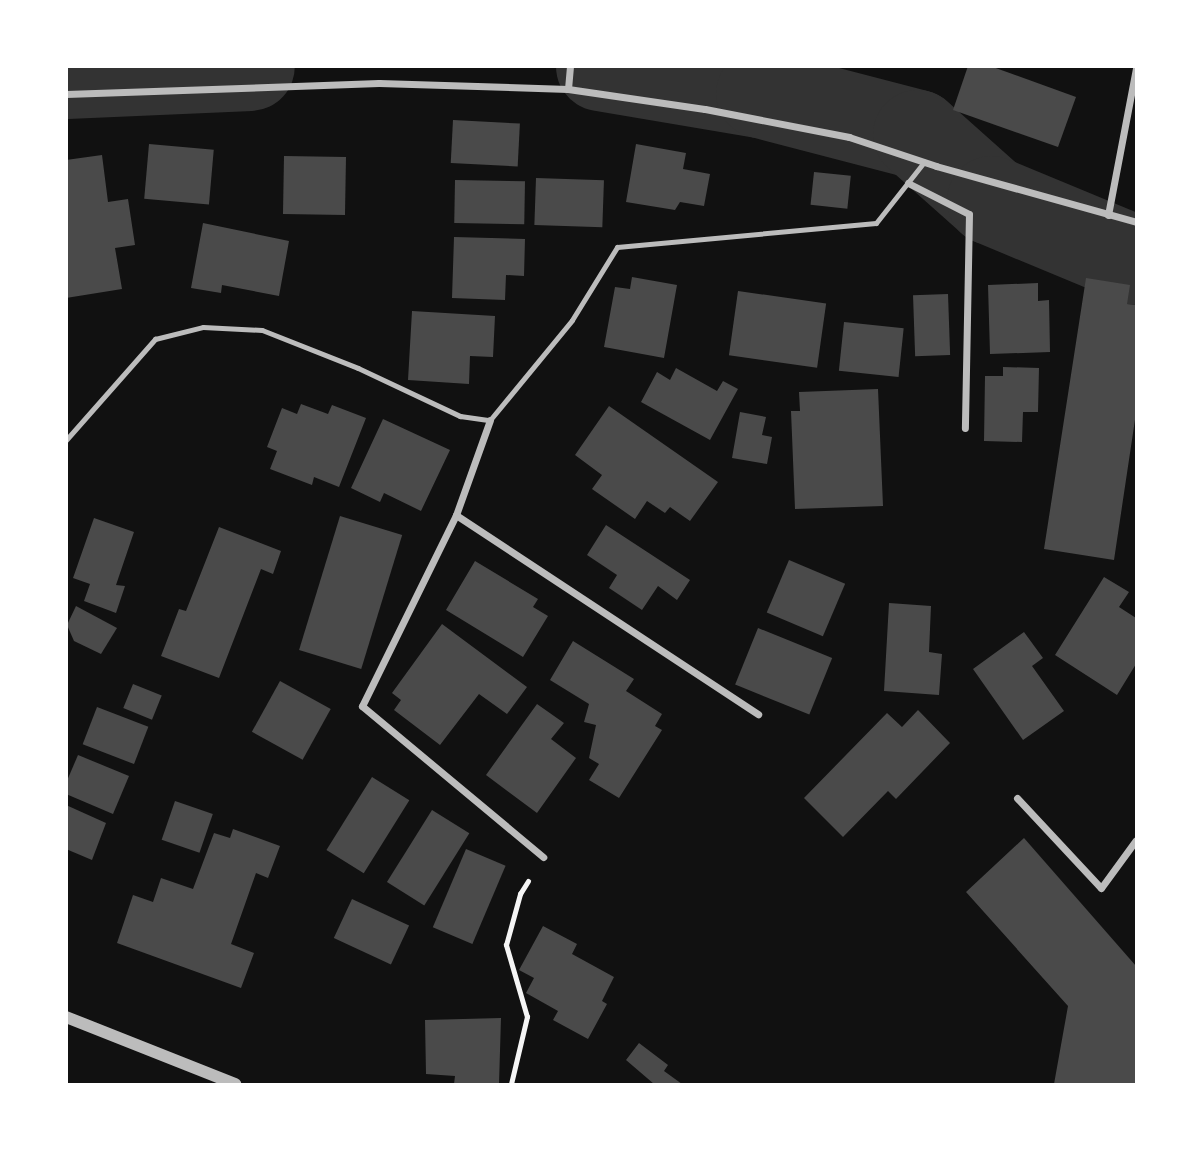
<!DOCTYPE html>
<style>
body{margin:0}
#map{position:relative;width:1203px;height:1151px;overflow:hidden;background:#111;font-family:Signika,sans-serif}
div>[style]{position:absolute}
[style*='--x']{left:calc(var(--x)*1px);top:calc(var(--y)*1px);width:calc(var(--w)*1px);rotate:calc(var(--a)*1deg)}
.river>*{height:89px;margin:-44.5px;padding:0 44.5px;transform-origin:44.5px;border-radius:44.5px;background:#333}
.building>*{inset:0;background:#4a4a4a;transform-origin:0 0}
.path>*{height:4.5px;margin:-2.25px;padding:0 2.25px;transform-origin:2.25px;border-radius:2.25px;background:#f5f5f5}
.service>*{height:5px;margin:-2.5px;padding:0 2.5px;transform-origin:2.5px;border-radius:2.5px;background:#bcbcbc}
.minor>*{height:7px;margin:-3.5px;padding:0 3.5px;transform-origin:3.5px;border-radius:3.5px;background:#bcbcbc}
.tertiary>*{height:12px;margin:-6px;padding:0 6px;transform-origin:6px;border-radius:6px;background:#bcbcbc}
span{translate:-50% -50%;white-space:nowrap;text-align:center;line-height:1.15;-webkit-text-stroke:5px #fff;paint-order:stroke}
.frame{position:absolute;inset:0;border:68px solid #fff;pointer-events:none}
</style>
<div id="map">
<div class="river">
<div style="--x:600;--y:66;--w:162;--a:9.6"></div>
<div style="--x:760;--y:93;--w:162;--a:14.6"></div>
<div style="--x:917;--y:134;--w:99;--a:41.7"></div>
<div style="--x:991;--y:200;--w:157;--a:22.5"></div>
<div style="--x:66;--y:74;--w:184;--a:-2.5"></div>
</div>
<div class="building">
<div style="clip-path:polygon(968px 66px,990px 66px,1076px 97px,1058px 147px,953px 110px)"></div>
<div style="left:453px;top:120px;width:67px;height:43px;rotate:3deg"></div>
<div style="left:149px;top:144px;width:65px;height:55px;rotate:5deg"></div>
<div style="clip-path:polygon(636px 144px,686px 153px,683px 169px,710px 174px,704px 206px,680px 202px,675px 210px,626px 202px)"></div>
<div style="clip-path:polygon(102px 155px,108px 202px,128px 199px,135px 245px,115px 248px,122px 289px,66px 298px,66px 160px)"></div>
<div style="left:284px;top:156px;width:62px;height:58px;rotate:1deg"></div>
<div style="left:814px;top:172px;width:37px;height:33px;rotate:6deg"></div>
<div style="left:536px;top:178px;width:68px;height:47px;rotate:2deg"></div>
<div style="left:455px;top:180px;width:70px;height:43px;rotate:1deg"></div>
<div style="clip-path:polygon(203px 223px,289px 241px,279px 296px,222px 285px,221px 293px,191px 288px)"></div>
<div style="clip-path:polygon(454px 237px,525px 239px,524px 276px,506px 275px,505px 300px,452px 298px)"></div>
<div style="clip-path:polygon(632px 277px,677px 285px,664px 358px,604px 347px,615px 287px,630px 289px)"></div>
<div style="clip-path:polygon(1086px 278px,1130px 285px,1127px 304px,1136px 305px,1136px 413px,1114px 560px,1044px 549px)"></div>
<div style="clip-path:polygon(1038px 283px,1038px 301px,1049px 300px,1050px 352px,990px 354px,988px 285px)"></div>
<div style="left:738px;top:291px;width:89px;height:65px;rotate:8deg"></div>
<div style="left:948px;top:294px;width:61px;height:35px;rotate:88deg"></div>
<div style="clip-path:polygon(412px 311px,495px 316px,493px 357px,470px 356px,469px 384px,408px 380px)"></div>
<div style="left:844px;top:322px;width:60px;height:49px;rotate:6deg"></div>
<div style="clip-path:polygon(1003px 367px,1039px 368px,1038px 412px,1023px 412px,1022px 442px,984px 441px,985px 376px,1003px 376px)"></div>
<div style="clip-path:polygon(676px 368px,717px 391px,723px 381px,738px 389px,710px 440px,641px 402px,657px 372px,670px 380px)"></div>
<div style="clip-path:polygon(878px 389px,883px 506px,795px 509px,791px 411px,800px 411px,799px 392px)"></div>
<div style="clip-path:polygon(301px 404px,328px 414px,332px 405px,366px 418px,339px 487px,314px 477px,312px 485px,270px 469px,277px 451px,267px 447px,282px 408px,297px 414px)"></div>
<div style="clip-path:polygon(609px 406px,718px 482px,690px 521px,670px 507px,665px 513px,647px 501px,635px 519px,592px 489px,602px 475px,575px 455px)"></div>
<div style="clip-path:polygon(740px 412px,766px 417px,762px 435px,772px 437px,767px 464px,732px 458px)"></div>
<div style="clip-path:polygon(383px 419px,450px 450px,421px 511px,384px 493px,380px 502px,351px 488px)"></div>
<div style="left:340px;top:516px;width:65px;height:140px;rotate:17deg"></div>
<div style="clip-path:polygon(94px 518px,134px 532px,116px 585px,125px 586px,116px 613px,84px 601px,90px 584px,73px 578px)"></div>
<div style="clip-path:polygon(606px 525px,690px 580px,677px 600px,658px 586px,642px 610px,609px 588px,617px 575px,587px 555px)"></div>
<div style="clip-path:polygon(219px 527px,281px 551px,273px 574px,261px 569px,219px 678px,161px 656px,179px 609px,186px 611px)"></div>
<div style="left:789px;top:560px;width:61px;height:57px;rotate:23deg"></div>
<div style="clip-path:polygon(475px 561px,538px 599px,533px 607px,548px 616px,523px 657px,446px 610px)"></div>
<div style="clip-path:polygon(1104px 577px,1129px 592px,1119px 607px,1136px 618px,1136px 664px,1117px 695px,1055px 655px)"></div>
<div style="clip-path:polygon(889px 603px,931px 606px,929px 652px,942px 654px,939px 695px,884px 691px)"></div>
<div style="clip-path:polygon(76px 606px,117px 628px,101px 654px,74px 641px,67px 625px)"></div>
<div style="clip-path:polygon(442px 624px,527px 687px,507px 714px,479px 694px,440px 745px,394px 710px,401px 700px,392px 693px)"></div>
<div style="left:758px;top:628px;width:80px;height:61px;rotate:22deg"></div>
<div style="clip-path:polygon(1024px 632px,1043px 658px,1032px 666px,1064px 711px,1023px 740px,973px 669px)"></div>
<div style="clip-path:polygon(573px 641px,634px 679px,626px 691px,662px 714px,655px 726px,662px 730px,619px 798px,589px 780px,599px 764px,589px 758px,596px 725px,584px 722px,589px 704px,550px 680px)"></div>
<div style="left:280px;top:681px;width:58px;height:58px;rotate:29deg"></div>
<div style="left:133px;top:684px;width:31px;height:26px;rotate:22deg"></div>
<div style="clip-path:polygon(537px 704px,564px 723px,551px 739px,576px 758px,537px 813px,486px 775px)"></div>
<div style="left:97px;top:707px;width:55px;height:40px;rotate:21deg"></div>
<div style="clip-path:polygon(918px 710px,950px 743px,896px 799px,888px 791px,843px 837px,804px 798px,887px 713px,902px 727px)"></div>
<div style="clip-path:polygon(78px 755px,129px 776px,113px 814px,66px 794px,66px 783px)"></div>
<div style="left:372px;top:777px;width:44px;height:86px;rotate:32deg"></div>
<div style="left:175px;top:801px;width:40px;height:41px;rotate:19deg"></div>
<div style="clip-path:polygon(66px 805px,106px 823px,92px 860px,66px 849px)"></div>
<div style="left:432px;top:810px;width:44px;height:85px;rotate:32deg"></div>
<div style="clip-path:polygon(233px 829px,280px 846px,268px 878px,256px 873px,231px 944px,254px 953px,241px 988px,117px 943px,133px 895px,153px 902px,161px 878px,193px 889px,214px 833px,230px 838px)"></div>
<div style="clip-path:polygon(1024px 838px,1136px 966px,1136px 1084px,1054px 1084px,1068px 1006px,966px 892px)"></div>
<div style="left:466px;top:849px;width:43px;height:85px;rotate:23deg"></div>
<div style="left:352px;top:899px;width:63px;height:43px;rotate:25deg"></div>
<div style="clip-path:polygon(543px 926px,577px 944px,572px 954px,614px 977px,602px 1001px,607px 1004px,588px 1039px,553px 1020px,558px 1011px,526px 993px,534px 978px,519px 970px)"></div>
<div style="clip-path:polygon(501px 1018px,499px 1084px,454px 1084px,455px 1076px,426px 1074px,425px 1020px)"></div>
<div style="clip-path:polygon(639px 1043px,668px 1065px,664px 1071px,682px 1084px,654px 1084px,626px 1060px)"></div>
</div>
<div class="path">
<div style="--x:511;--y:1084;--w:69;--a:-76.6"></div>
<div style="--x:527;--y:1017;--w:75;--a:-106.3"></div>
<div style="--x:506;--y:945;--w:53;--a:-74.6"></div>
<div style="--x:520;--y:894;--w:15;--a:-58"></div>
</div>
<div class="service">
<div style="--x:66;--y:440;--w:135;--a:-48.6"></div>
<div style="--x:155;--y:339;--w:49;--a:-14"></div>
<div style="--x:203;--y:327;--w:59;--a:2.9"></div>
<div style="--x:262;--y:330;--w:103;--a:21.6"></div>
<div style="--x:358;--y:368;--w:113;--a:25.2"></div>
<div style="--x:460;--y:416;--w:30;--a:8"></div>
<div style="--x:490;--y:420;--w:129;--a:-50.6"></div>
<div style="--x:572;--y:320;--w:86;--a:-58.3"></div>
<div style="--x:617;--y:247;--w:260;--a:-5.3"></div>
<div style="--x:876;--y:223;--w:78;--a:-51.8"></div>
</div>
<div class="minor">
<div style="--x:568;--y:89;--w:23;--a:-85"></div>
<div style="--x:66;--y:94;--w:313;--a:-2"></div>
<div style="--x:379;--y:83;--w:189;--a:1.8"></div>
<div style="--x:568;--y:89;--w:138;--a:8.3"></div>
<div style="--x:705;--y:109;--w:147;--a:11"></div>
<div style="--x:849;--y:137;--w:92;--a:18.4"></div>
<div style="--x:936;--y:166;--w:208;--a:15.6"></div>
<div style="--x:908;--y:183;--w:68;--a:26.9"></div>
<div style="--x:969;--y:214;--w:214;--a:91.1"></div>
<div style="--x:1108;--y:215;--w:150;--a:-79.2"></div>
<div style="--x:490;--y:420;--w:101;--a:109.7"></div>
<div style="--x:456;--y:515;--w:213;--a:116.2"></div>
<div style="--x:362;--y:706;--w:236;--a:39.8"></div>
<div style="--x:456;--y:515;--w:362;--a:33.4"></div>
<div style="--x:1017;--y:798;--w:123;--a:47"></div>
<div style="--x:1101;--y:888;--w:59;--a:-53.9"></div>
</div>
<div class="tertiary">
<div style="--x:66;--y:1017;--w:182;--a:21.6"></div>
</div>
<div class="frame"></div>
</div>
